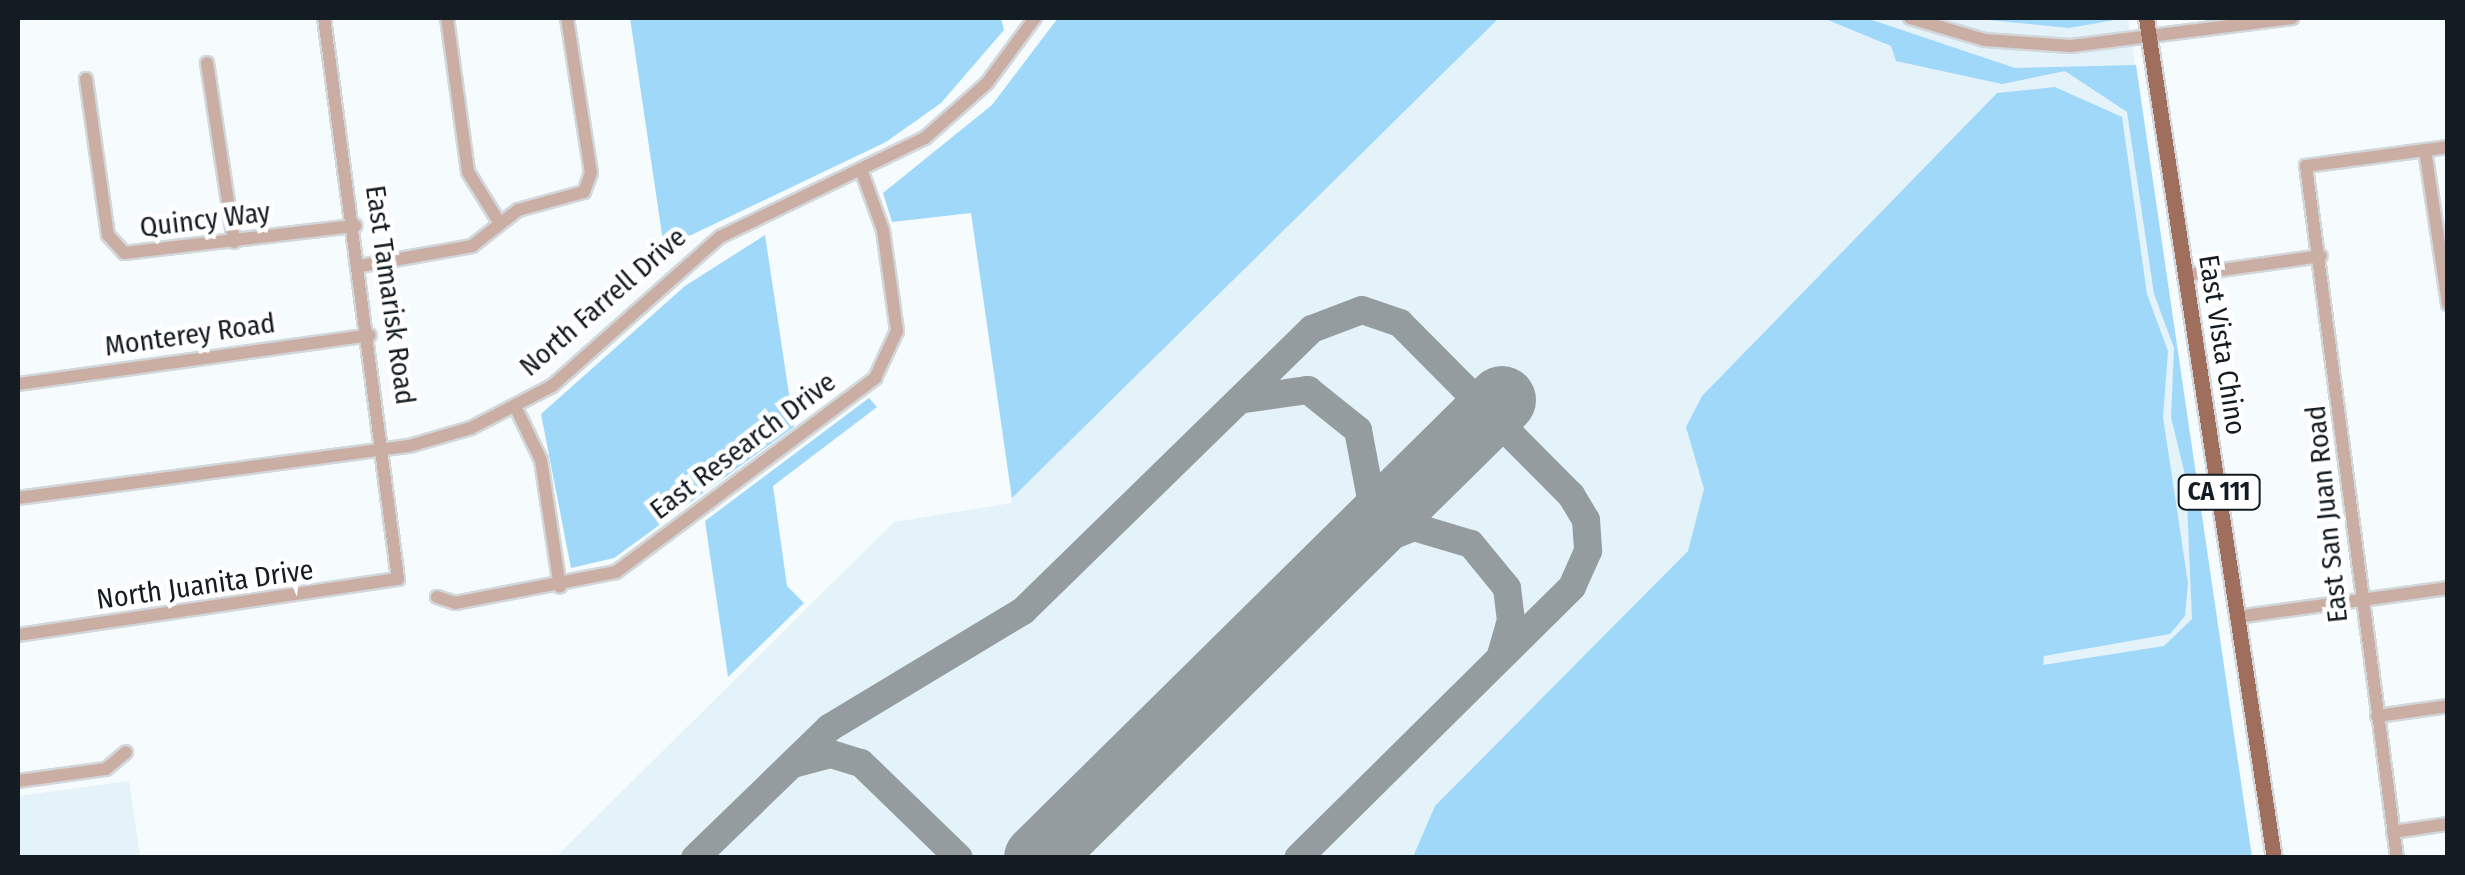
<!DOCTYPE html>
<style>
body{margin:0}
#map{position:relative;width:2465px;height:875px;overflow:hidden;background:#f6fbfe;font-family:"Fira Sans Condensed",sans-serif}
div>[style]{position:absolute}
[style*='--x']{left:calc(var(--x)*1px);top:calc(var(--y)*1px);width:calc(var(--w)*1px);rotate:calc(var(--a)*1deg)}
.built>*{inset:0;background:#e4f2fa}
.green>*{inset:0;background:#a0d8fa}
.taxiway>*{height:28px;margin:-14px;padding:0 14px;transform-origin:14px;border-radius:14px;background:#959ca0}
.runway>*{height:68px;margin:-34px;padding:0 34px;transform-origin:34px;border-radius:34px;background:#959ca0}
.roads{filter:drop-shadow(2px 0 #d2d7db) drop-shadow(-2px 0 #d2d7db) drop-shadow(0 2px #d2d7db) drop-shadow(0 -2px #d2d7db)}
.minor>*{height:12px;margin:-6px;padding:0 6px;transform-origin:6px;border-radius:6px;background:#caaea4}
.major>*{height:15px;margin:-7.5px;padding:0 7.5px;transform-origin:7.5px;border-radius:7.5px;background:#9f6e5c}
span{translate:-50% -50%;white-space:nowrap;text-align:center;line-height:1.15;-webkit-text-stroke:9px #fff;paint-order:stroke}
.shield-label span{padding:2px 8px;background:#fff;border:2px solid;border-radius:8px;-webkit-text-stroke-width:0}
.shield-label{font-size:25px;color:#131c22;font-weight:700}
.street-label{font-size:28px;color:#131c22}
.frame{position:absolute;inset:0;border:20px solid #131c22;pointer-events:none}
</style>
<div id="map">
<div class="built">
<div style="clip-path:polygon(1499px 18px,2128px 18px,2220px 642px,1849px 857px,555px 858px,894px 522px,1012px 503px,971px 212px,1354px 160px)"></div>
<div style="clip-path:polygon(129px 781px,140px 857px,18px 857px,18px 796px)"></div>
</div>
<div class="green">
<div style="clip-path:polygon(630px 18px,1001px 18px,1004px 30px,941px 103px,886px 142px,664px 248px)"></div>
<div style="clip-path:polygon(1058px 18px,1499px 18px,1012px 498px,971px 213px,892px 222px,883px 193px,992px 105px)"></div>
<div style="clip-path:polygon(1823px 18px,1866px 18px,2015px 68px,2136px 65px,2252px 857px,1413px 857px,1435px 806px,1688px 551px,1704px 489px,1686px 427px,1702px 396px,1997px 93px,2055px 87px,2122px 117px,2147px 294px,2168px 351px,2163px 417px,2188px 583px,2185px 616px,2170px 634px,2044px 656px,2043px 665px,2164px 646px,2192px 619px,2186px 479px,2171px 417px,2174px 348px,2154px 294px,2127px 112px,2065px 71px,2002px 84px,1896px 61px,1891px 46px)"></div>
<div style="clip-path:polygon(1968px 18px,2126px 18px,2069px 28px)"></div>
<div style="clip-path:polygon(765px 235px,794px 427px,614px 558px,571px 568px,541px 414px,685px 286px)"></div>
<div style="clip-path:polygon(869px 398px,877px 407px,773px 486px,787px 586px,804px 603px,728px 677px,705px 521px)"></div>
</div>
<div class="taxiway">
<div style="--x:1245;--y:399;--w:64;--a:-8.1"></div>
<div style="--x:1308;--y:390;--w:64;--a:38.7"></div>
<div style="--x:1358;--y:430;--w:70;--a:79.3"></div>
<div style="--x:1371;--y:499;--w:66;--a:117"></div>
<div style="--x:1349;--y:553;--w:70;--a:-21.8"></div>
<div style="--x:1414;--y:527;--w:59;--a:16.6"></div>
<div style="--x:1471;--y:544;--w:57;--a:50.7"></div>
<div style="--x:1507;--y:588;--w:32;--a:83"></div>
<div style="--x:1511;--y:620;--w:35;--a:106"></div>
<div style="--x:793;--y:764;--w:39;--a:-15"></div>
<div style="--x:831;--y:754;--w:31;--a:17"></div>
<div style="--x:861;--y:763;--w:136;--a:44.1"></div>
<div style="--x:695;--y:858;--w:187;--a:-44.1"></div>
<div style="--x:829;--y:728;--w:227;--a:-31.1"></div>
<div style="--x:1023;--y:611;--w:404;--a:-44.3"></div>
<div style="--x:1312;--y:329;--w:53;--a:-20.8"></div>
<div style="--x:1362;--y:310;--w:40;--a:18.9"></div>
<div style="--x:1400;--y:323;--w:243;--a:45.2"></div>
<div style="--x:1571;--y:495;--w:29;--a:59"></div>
<div style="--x:1586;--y:520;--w:31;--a:86"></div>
<div style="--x:1588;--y:551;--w:39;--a:114"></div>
<div style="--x:1572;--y:587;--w:385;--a:135.3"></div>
</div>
<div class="runway">
<div style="--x:1038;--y:858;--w:652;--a:-44.63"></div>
</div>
<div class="roads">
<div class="minor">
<div style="--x:447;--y:18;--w:155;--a:82.2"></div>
<div style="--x:468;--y:172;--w:59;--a:58.2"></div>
<div style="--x:1910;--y:18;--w:78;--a:16.3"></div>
<div style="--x:1985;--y:40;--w:86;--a:4"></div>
<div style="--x:2071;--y:46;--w:223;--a:-7.2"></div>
<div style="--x:207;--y:63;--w:181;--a:81.4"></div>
<div style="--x:86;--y:79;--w:158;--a:82"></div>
<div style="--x:108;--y:235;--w:24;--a:48"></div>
<div style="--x:124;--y:253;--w:233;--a:-6.7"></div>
<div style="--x:2425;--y:150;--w:156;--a:81.5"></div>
<div style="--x:360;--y:266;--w:114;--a:-10.1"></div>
<div style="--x:472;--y:246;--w:58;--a:-38"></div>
<div style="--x:518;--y:210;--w:68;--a:-15.3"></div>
<div style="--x:584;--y:192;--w:20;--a:-70"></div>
<div style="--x:591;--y:173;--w:157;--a:-98.8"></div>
<div style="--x:2186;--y:275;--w:136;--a:-8"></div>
<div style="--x:18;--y:384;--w:355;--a:-7.9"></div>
<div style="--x:515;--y:406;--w:60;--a:64.3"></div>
<div style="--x:541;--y:460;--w:128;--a:81.5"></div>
<div style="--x:18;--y:498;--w:394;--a:-7.6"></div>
<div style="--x:409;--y:446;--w:65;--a:-16.2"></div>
<div style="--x:471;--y:428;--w:91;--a:-27.4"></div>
<div style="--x:552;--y:386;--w:225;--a:-41.6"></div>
<div style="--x:720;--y:237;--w:228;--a:-25.8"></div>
<div style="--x:925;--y:138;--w:83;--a:-41.6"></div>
<div style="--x:987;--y:83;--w:81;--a:-53.6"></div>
<div style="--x:437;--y:597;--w:19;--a:18"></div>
<div style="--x:455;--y:603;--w:164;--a:-10.9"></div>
<div style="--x:616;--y:572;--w:324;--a:-36.8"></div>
<div style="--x:875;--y:378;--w:52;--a:-64.9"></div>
<div style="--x:897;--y:331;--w:102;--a:-97.9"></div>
<div style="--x:883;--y:230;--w:59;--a:-110"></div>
<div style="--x:2237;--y:617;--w:213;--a:-7.8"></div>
<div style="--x:18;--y:635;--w:384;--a:-8.4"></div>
<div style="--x:398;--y:579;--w:566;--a:-97.51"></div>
<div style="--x:2377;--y:716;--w:72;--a:-8"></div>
<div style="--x:18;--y:781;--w:89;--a:-7.8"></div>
<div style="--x:106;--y:769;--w:26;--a:-40"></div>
<div style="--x:2393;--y:832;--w:56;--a:-8.3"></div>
<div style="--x:2397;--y:858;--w:698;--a:-97.49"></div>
<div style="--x:2306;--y:166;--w:143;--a:-7.6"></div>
</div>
<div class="major">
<div style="--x:2146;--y:18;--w:850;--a:81.34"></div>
</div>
</div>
<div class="shield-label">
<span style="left:2219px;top:492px">CA 111</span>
</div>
<div class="street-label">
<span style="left:205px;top:220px;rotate:-7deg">Quincy Way</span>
<span style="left:390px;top:295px;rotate:82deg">East Tamarisk Road</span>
<span style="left:603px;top:302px;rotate:-41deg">North Farrell Drive</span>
<span style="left:190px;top:335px;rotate:-8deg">Monterey Road</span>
<span style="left:2222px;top:345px;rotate:81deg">East Vista Chino</span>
<span style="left:743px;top:446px;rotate:-37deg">East Research Drive</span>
<span style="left:2327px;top:514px;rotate:-96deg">East San Juan Road</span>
<span style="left:205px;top:585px;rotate:-8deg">North Juanita Drive</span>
</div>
<div class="frame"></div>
</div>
